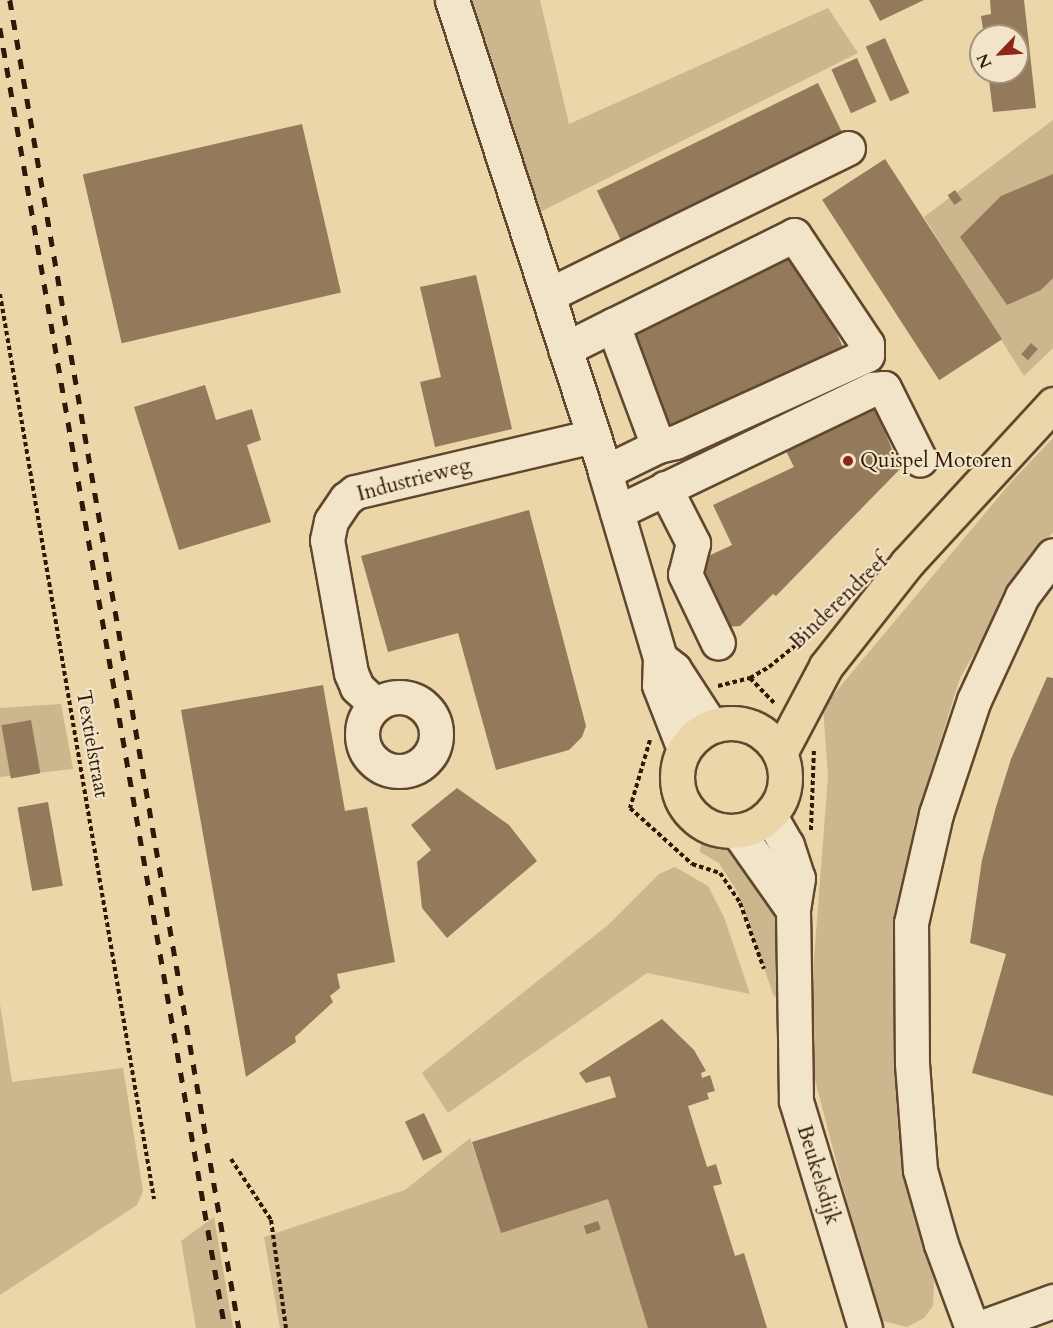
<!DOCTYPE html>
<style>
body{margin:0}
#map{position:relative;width:1053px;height:1328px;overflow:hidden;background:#ebd6aa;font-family:Cardo,serif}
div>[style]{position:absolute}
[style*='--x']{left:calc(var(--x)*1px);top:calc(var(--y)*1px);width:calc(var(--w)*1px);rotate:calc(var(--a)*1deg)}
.green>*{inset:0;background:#cbb68e}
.building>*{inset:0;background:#927a5b;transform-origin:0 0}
.path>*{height:4px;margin-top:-2px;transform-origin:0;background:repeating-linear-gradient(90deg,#311705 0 4.5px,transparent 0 7.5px)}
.roads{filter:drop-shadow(2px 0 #60472e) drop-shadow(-2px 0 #60472e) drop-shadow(0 2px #60472e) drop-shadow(0 -2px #60472e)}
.minor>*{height:33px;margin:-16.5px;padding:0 16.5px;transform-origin:16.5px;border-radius:16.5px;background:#f2e4c8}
.minor>.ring{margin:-16.5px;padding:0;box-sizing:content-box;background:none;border:33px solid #f2e4c8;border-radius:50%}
.major>*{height:33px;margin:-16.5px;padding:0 16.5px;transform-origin:16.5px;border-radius:16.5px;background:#ebd6aa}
.major>.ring{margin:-16.5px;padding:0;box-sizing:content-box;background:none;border:33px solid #ebd6aa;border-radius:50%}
.rail>*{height:4.5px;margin-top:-2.25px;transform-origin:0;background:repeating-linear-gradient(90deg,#311705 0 10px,transparent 0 20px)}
.dots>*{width:16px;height:16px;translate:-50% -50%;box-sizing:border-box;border:3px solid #f2e4c8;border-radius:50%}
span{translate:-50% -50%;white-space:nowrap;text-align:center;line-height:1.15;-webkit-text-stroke:4.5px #f2e4c8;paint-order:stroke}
.poi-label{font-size:21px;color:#311705}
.left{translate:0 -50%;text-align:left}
.street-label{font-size:21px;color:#311705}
.north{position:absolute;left:969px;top:24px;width:60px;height:60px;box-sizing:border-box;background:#f2e4c8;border:2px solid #a5927a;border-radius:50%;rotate:245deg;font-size:16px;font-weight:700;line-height:24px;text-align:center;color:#311705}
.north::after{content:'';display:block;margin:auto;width:21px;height:27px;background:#8f2418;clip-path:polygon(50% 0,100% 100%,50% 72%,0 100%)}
</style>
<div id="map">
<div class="green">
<div style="clip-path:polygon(469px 0,540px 0,569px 124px,828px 8px,858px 53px,540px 212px)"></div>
<div style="clip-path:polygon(1053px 120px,1053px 348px,1024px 376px,924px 217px)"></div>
<div style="clip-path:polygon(1053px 438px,1053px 532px,1019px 576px,960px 678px,914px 825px,900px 960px,916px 1207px,934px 1282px,933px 1306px,924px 1318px,907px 1327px,883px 1321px,862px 1259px,807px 1050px,828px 776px,823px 707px,1012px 481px)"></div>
<div style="clip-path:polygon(61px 704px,73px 769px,0 777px,0 708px)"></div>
<div style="clip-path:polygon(735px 839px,778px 885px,780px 995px,774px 997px,738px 893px,719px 863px,700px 852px,701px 844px)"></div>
<div style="clip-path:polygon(675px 867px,708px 886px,724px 917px,750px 994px,647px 973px,448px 1113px,422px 1073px,608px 925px,659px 874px)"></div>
<div style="clip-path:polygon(0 1004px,12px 1082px,123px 1068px,143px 1191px,137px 1205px,0 1295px)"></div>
<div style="clip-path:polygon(470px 1138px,501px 1231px,607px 1196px,649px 1328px,280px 1328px,264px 1237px,405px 1190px)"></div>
<div style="clip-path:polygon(214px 1217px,233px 1328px,196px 1328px,181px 1241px)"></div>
</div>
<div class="building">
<div style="clip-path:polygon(869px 0,924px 0,880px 21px)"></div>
<div style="clip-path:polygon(990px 0,1024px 0,1036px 108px,993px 112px,988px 72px,1017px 72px,1017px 36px,984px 36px,981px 16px,991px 14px)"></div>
<div style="left:885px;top:38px;width:60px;height:21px;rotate:66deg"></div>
<div style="left:857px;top:58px;width:48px;height:28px;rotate:66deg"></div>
<div style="left:818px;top:83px;width:58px;height:246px;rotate:64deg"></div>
<div style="left:302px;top:124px;width:173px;height:225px;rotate:77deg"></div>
<div style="left:885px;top:159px;width:215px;height:75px;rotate:57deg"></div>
<div style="clip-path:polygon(1053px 174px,1053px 278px,1041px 290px,1007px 305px,960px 237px,1001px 196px)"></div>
<div style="left:955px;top:190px;width:12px;height:9px;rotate:55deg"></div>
<div style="left:796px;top:246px;width:115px;height:194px;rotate:65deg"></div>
<div style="clip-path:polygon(476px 275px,512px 429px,435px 447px,420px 382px,441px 377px,420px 287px)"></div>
<div style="left:1031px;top:343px;width:9px;height:15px;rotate:41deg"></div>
<div style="clip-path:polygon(205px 385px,216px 420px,252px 409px,261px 440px,247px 445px,271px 522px,179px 550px,134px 407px)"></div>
<div style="clip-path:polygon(874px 405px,900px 469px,776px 596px,773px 594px,740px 626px,726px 627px,691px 564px,732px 545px,713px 505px,794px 467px,784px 447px)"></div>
<div style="clip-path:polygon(529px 510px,586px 726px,582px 737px,569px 750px,496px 770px,458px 633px,388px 652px,361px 556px)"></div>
<div style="clip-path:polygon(1047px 677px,1053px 678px,1053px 1096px,972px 1073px,1006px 954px,970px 943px,982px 860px,996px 807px,1011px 759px)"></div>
<div style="clip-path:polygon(323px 685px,345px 811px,367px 807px,395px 962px,337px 974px,340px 988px,330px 996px,333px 1002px,295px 1037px,296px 1042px,246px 1077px,181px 710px)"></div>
<div style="left:31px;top:720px;width:54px;height:30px;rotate:80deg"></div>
<div style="clip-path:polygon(457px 788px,509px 825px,537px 861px,447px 938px,422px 908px,417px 862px,431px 850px,411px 825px)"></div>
<div style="left:48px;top:802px;width:85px;height:31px;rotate:80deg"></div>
<div style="clip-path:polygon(662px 1019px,694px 1050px,706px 1071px,701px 1073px,702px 1078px,710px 1075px,715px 1091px,707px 1093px,709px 1099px,688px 1106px,707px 1167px,716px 1164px,722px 1184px,713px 1186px,735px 1256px,744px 1253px,767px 1328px,648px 1328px,608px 1199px,501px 1233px,472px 1142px,616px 1097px,610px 1076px,586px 1083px,579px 1073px)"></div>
<div style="left:424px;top:1113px;width:43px;height:21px;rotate:65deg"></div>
<div style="left:598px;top:1221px;width:9px;height:15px;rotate:72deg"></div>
</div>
<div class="path">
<div style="--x:0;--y:294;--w:918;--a:80.34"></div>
<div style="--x:750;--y:678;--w:35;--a:46"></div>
<div style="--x:718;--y:686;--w:33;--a:-14"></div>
<div style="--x:750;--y:678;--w:22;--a:-30"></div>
<div style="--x:769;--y:667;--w:63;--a:-39.2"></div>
<div style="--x:650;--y:740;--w:71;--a:106.4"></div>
<div style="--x:630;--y:808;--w:84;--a:42.1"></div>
<div style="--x:692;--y:864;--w:29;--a:18"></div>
<div style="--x:720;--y:873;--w:36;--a:56"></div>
<div style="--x:740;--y:903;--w:70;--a:70"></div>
<div style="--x:811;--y:830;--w:80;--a:-87.9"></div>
<div style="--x:231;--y:1159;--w:73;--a:56.7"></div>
<div style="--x:271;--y:1220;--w:109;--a:82.1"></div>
</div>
<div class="roads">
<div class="minor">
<div style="--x:452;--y:0;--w:496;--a:72"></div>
<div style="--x:605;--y:472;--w:194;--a:73.5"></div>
<div style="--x:660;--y:658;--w:27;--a:92"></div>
<div style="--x:659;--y:685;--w:69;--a:68.7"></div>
<div style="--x:548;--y:295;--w:334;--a:-26.1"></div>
<div style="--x:613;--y:325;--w:202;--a:-26.4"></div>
<div style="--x:794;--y:235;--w:131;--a:56.2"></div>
<div style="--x:867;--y:344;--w:11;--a:90"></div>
<div style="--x:867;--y:355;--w:211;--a:155.6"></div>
<div style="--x:675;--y:442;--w:17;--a:167"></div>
<div style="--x:565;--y:349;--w:54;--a:-26.6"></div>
<div style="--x:613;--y:325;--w:129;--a:69.6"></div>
<div style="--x:658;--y:446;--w:59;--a:153.9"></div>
<div style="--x:665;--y:488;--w:62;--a:63"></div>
<div style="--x:693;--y:543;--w:32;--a:104"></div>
<div style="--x:685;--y:574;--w:76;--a:64.4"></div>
<div style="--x:617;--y:512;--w:284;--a:-25.7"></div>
<div style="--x:873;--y:389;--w:11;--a:-5"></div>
<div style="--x:884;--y:388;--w:80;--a:63.4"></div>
<div style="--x:660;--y:658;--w:18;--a:38"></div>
<div style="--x:674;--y:669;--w:68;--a:57"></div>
<div class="ring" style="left:362px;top:697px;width:41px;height:41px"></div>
<div style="--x:375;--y:704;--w:25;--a:-137"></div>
<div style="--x:357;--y:687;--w:15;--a:-113"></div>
<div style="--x:351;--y:673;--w:135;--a:-100.2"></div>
<div style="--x:327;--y:540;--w:19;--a:-78"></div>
<div style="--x:331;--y:521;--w:27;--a:-56"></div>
<div style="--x:346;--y:499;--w:11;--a:-38"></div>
<div style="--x:355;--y:492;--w:245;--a:-13.2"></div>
<div style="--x:770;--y:816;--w:34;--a:60"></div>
<div style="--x:787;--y:845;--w:35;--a:72"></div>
<div style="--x:798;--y:878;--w:32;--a:99"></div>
<div style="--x:793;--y:910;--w:191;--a:89.1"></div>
<div style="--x:796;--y:1101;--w:237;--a:73.1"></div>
<div style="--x:738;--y:832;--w:95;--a:54.8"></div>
<div style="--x:972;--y:1328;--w:90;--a:-110.3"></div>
<div style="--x:941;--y:1244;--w:77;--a:-105.8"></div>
<div style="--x:920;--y:1170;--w:107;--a:-94.3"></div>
<div style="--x:912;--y:1063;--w:140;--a:-90.4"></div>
<div style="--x:911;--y:923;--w:112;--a:-77.1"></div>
<div style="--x:936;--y:814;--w:120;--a:-71.6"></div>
<div style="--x:974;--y:700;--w:115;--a:-65.2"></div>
<div style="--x:1022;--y:596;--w:51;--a:-52.9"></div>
<div style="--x:979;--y:1328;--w:79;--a:-20"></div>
</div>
<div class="major">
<div class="ring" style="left:677px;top:723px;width:75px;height:75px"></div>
<div style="--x:780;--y:753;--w:98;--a:-62.1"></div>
<div style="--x:826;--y:666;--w:131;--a:-51.8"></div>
<div style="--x:907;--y:563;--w:216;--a:-47.4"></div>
</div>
</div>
<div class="rail">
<div style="--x:10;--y:0;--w:1348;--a:80.22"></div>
<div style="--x:0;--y:28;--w:1319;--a:80.18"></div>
</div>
<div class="dots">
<div style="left:848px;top:461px;background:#8f2418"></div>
</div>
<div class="poi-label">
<span class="left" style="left:860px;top:461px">Quispel Motoren</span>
</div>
<div class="street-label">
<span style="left:414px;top:480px;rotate:-15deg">Industrieweg</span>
<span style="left:839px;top:602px;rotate:-44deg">Binderendreef</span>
<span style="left:92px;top:744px;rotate:80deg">Textielstraat</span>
<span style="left:818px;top:1175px;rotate:73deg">Beukelsdijk</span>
</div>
<div class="north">N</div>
</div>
